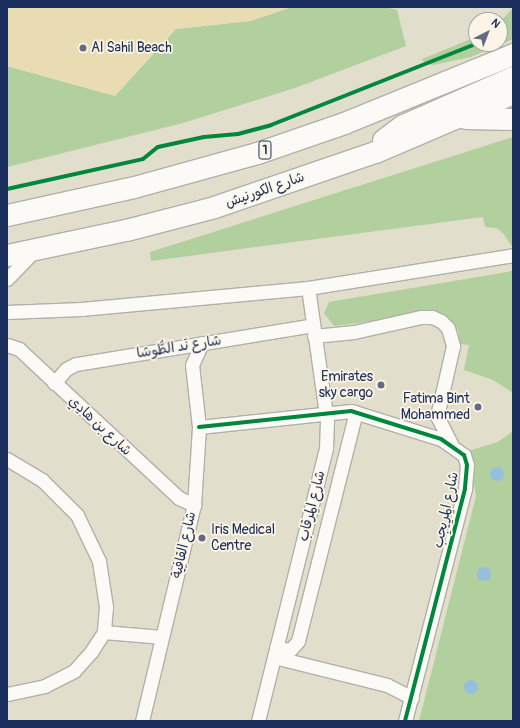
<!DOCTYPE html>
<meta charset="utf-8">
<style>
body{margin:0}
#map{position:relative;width:520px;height:728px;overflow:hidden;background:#e2decc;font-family:Pangolin,"Playpen Sans Arabic",sans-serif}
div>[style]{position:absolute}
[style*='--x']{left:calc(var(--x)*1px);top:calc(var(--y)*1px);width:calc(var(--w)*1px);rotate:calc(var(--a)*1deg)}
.green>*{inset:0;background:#b2cf9e}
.sand>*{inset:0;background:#e9dcb3}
.water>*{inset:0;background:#96bede}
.round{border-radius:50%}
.roads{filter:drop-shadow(1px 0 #b0b0a9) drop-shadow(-1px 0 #b0b0a9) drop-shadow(0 1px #b0b0a9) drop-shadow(0 -1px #b0b0a9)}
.minor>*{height:13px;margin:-6.5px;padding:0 6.5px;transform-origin:6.5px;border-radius:6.5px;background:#fbfaf7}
.trunk>*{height:21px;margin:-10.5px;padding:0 10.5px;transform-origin:10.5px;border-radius:10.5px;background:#fbfaf7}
.cycleway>*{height:4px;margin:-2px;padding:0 2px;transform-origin:2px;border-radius:2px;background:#00873e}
.dots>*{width:11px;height:11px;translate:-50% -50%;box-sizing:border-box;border:2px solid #fcf5e5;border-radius:50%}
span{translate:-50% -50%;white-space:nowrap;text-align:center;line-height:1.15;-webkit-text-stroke:3.5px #fcf5e5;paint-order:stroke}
.shield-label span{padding:1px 3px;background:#fcf5e5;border:1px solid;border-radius:3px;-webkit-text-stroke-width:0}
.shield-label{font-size:13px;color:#1b2f5e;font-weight:700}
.poi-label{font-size:14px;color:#1b2f5e}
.left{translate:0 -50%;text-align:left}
.right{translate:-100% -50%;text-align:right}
.street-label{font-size:14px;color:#1b2f5e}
.frame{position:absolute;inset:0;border:8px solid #1b2f5e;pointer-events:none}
.north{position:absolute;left:468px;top:12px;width:40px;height:40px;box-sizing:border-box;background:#fcf5e5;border:1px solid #a2a6af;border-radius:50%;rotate:42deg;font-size:11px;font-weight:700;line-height:16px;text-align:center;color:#1b2f5e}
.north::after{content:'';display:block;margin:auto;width:14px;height:18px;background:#616c84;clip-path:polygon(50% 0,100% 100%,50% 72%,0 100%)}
</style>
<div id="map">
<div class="green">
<div style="clip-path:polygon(292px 7px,385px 7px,397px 10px,406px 46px,295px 88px,183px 123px,7px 167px,7px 66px,115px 96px,176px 29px,250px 21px)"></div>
<div style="clip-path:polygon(513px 8px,513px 39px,471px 57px,433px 65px,425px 64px,422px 59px,476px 37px,476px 44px,500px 44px,500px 22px)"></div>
<div style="clip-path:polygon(513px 137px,513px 248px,503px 233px,496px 228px,485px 227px,483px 217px,151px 261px,150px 252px)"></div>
<div style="clip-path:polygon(513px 271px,513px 393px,493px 380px,464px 370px,469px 345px,460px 344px,458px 330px,444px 316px,431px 314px,334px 326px,324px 313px,329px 302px)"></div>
<div style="clip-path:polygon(513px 431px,513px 721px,419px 721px,476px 496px,468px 451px,498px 442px)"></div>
</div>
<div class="sand">
<div style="clip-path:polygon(7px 7px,292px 7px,250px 21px,176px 29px,115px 96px,7px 66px)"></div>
</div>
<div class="water">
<div class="round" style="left:490px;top:467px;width:14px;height:14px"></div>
<div class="round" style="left:477px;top:567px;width:14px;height:14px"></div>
<div class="round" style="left:464px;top:680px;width:14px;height:14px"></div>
</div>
<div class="roads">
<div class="minor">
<div style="--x:7;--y:279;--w:40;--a:-46"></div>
<div style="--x:7;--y:312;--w:74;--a:-2.3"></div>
<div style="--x:81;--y:309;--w:228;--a:-5.3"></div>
<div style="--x:308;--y:288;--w:208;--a:-9.1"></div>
<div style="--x:314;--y:336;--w:40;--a:-5.7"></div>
<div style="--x:354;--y:332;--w:69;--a:-12.6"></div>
<div style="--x:421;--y:317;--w:11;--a:0"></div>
<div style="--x:432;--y:317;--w:10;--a:24"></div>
<div style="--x:441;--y:321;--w:10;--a:45"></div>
<div style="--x:448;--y:328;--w:19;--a:74"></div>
<div style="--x:453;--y:346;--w:72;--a:102.9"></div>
<div style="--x:437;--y:416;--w:31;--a:63"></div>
<div style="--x:7;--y:345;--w:13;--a:18"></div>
<div style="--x:19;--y:349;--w:219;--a:43"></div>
<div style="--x:179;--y:498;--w:17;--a:25"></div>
<div style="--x:54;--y:383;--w:18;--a:-49"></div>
<div style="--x:66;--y:369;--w:11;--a:-27"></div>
<div style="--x:76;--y:364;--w:240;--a:-9.3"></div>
<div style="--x:199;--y:427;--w:153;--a:-6"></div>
<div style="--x:351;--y:411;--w:94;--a:17.3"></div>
<div style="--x:441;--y:439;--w:28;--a:35"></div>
<div style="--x:464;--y:455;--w:10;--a:73"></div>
<div style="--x:467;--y:465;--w:24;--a:95"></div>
<div style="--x:465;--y:489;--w:240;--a:104.5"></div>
<div style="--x:7;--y:459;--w:41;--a:31"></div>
<div style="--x:42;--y:480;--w:49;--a:45"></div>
<div style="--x:77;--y:515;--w:51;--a:64.4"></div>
<div style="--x:99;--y:561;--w:47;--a:81.3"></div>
<div style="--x:106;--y:607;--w:25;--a:95"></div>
<div style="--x:104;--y:632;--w:24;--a:123"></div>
<div style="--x:91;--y:652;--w:25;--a:132"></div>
<div style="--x:74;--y:671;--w:33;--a:153"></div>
<div style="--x:45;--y:686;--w:39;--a:168"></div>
<div style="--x:104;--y:632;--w:58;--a:4.9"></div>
<div style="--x:276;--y:648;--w:14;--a:8"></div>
<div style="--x:290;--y:650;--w:12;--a:-48"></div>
<div style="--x:298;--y:641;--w:236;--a:-75.8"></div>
<div style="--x:274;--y:657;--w:116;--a:13.9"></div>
<div style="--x:387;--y:685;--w:28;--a:27"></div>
<div style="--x:142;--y:721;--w:222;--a:-76.5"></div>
<div style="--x:194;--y:505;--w:78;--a:-86.3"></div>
<div style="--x:199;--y:427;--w:62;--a:-96.4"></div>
<div style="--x:192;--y:365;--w:24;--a:-66"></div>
<div style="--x:258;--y:721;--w:280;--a:-76"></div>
<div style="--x:326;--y:449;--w:28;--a:-88"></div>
<div style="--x:327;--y:421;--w:134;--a:-98.1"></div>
</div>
<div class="trunk">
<div style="--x:465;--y:118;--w:48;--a:1.2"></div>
<div style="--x:383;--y:140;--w:25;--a:-37"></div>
<div style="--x:403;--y:125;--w:120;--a:-23.6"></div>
<div style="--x:7;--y:215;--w:130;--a:-12.4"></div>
<div style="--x:134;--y:187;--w:128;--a:-15.5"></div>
<div style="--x:257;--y:153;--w:92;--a:-19"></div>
<div style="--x:344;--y:123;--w:183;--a:-22.2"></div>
<div style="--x:7;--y:255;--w:122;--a:-11.9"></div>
<div style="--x:126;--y:230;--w:91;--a:-14.6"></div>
<div style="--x:214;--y:207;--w:170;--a:-18.9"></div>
<div style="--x:375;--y:152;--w:150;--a:-23.1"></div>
</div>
</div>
<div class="cycleway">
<div style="--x:7;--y:189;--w:139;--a:-12.4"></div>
<div style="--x:143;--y:159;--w:19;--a:-39"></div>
<div style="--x:158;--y:147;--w:47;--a:-12.3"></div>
<div style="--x:204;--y:137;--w:34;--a:-5"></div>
<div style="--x:238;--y:134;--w:34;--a:-15"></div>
<div style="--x:271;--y:125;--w:220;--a:-21.6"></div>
<div style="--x:199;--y:427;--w:153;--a:-6"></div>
<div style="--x:351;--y:411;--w:94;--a:17.3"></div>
<div style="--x:441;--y:439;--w:28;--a:35"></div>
<div style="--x:464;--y:455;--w:10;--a:73"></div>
<div style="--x:467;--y:465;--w:24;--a:95"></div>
<div style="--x:465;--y:489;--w:240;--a:104.5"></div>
</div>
<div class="dots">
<div style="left:83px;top:48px;background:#616c84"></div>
<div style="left:381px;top:385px;background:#616c84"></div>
<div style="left:478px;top:407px;background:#616c84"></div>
<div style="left:202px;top:538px;background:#616c84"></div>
</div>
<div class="shield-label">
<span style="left:265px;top:150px">1</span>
</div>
<div class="poi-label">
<span class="left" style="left:91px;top:48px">Al Sahil Beach</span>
<span class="right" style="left:373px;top:385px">Emirates<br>sky cargo</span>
<span class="right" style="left:470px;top:407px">Fatima Bint<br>Mohammed</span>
<span class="left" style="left:211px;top:538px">Iris Medical<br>Centre</span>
</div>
<div class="street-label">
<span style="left:265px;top:190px;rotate:-19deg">شارع الكورنيش</span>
<span style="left:179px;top:347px;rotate:-9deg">شارع نَد الطُّوشا</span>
<span style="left:100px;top:426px;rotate:43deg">شارع بن هادِي</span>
<span style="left:312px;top:506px;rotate:-76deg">شارع المِرقاب</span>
<span style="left:446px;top:510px;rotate:-78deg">شارع المِرِيجِب</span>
<span style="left:184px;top:545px;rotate:-77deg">شارع القافِية</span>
</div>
<div class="frame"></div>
<div class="north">N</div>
</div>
